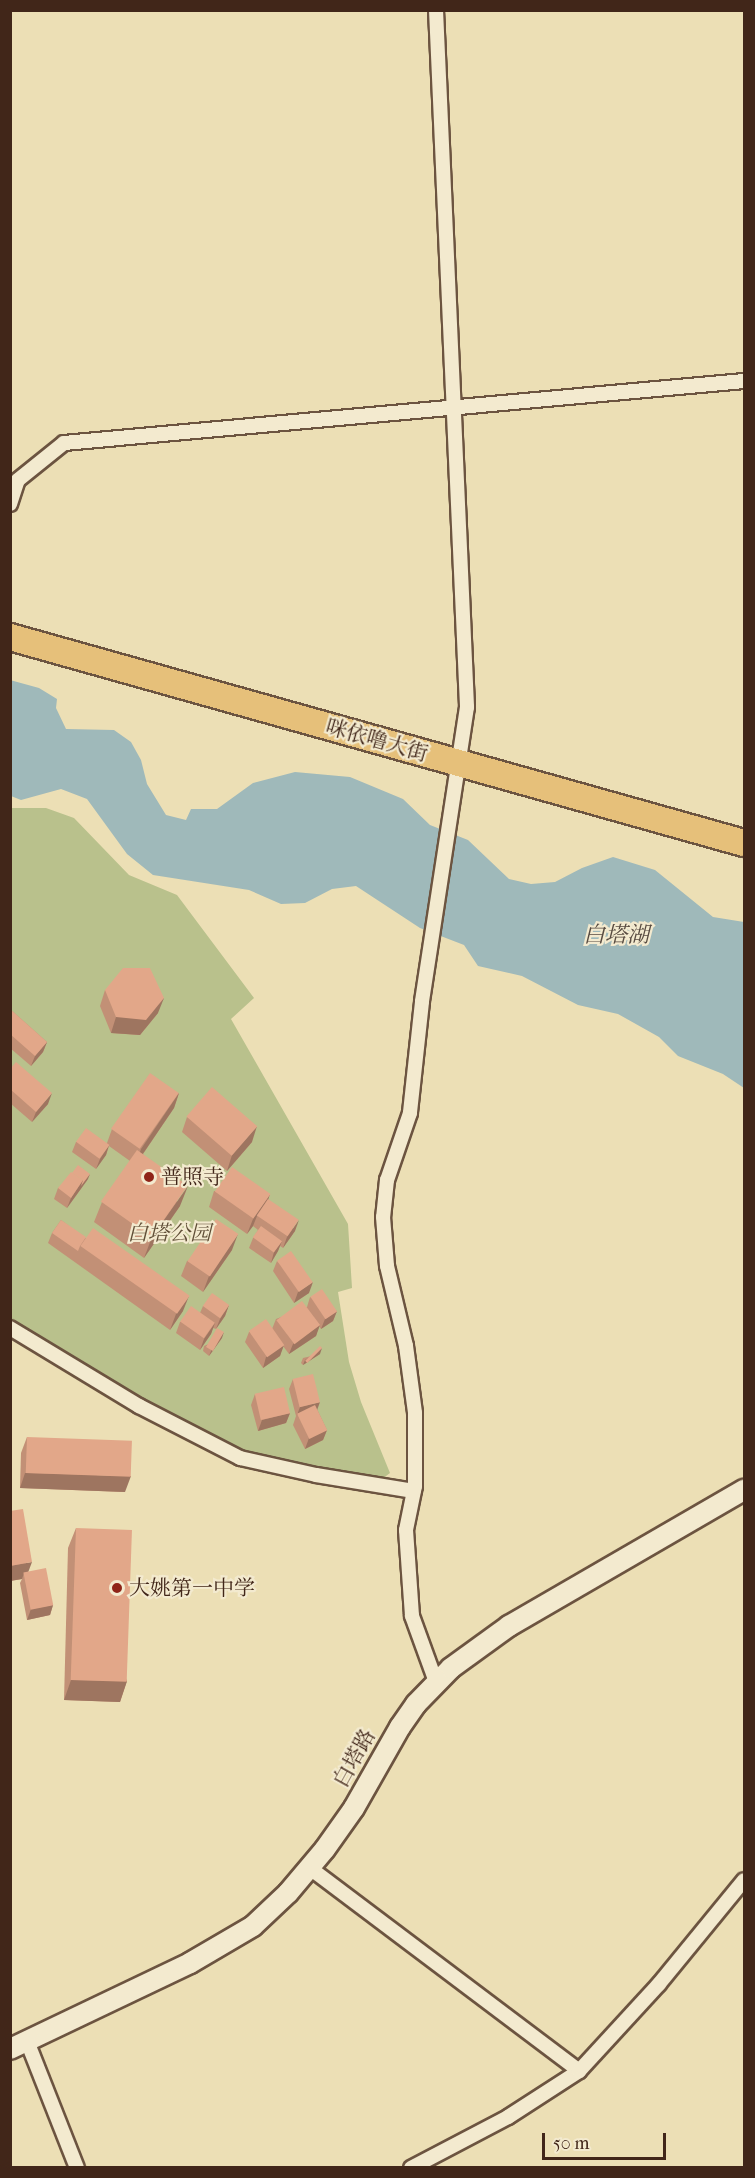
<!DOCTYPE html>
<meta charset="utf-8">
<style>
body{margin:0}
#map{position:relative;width:755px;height:2178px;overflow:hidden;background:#ecdfb5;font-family:"IM FELL French Canon","Noto Serif SC",serif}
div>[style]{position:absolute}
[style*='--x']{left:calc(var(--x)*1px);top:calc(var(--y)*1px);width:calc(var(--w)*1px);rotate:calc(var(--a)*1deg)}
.green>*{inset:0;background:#b9c18c}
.water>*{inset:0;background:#9fb9ba}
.roads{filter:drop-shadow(2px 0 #6c5440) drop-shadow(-2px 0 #6c5440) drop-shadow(0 2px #6c5440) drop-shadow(0 -2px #6c5440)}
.street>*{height:14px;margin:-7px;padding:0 7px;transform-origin:7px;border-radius:7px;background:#f3eacf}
.secondary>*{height:20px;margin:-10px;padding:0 10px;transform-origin:10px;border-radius:10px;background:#f3eacf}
.highway>*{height:26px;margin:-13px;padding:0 13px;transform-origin:13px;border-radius:13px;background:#e6c07a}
.wall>*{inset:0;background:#c29076}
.shaded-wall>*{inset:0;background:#9e7560}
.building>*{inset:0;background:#e2a789;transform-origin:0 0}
.dots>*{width:16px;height:16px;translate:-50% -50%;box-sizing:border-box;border:3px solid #f3eacf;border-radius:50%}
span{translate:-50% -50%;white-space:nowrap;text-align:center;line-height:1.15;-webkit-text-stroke:4.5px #f3eacf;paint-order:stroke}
.street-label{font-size:21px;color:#412619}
.poi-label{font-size:21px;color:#412619}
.left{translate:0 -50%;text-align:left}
.park-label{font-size:21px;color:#5f4d36;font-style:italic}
.water-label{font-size:22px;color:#584b41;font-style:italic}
.frame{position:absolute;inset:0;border:12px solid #412619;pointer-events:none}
.scale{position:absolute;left:542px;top:2133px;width:124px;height:27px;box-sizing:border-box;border:3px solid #412619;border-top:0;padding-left:8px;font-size:18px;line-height:21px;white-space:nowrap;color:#412619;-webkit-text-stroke:4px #f3eacf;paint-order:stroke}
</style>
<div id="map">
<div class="green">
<div style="clip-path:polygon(10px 808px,46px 808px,74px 818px,129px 875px,177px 895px,254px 998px,231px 1019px,348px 1224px,352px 1288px,338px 1292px,349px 1362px,361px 1402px,390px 1473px,378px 1482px,254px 1458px,139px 1400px,11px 1321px)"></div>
</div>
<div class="water">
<div style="clip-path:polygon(10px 680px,39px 688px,57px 699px,56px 708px,66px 729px,114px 730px,131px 742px,141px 760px,147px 784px,166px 815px,186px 820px,191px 809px,217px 809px,253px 783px,295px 772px,350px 777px,403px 799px,430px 825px,468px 840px,509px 879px,531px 884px,555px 882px,582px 868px,613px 857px,655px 870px,713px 917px,744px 922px,744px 1088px,723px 1074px,678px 1056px,659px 1037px,618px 1014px,578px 1005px,522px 976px,478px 966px,464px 945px,420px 928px,356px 886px,332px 889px,305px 903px,281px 904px,249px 890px,153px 875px,127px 854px,87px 799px,61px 789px,21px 800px,11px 796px)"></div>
</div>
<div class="roads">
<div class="street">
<div style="--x:436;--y:10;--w:698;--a:87.45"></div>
<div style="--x:467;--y:707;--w:298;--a:98.7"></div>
<div style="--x:422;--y:1002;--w:112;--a:96.2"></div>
<div style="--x:410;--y:1113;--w:71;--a:108.9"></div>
<div style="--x:387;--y:1180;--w:37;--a:96"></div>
<div style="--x:383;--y:1217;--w:49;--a:85.3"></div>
<div style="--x:387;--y:1266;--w:82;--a:76.6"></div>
<div style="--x:406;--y:1346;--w:68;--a:82.3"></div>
<div style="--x:415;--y:1413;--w:73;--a:90"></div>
<div style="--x:415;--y:1486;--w:45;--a:101.6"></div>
<div style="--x:406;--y:1530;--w:86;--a:86"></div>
<div style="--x:412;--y:1616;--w:70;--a:70"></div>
<div style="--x:10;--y:504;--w:25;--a:-72"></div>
<div style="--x:18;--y:480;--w:59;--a:-38.8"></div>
<div style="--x:64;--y:443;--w:683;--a:-5.21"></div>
<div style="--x:10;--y:1328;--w:151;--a:31.2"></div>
<div style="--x:139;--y:1406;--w:114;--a:27.2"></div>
<div style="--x:240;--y:1458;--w:78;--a:12.6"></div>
<div style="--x:316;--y:1475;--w:99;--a:9.3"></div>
<div style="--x:310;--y:1868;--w:337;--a:37"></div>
<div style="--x:27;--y:2041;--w:136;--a:68.5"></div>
<div style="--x:411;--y:2168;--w:110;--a:-27.7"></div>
<div style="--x:508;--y:2117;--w:85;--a:-32.9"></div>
<div style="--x:579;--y:2071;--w:118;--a:-47.4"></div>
<div style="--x:659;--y:1984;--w:134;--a:-50.7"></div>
</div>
<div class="secondary">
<div style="--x:10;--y:2049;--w:199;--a:-25.5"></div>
<div style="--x:190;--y:1963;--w:73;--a:-30.4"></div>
<div style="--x:253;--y:1926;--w:48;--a:-43.3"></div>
<div style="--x:288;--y:1893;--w:57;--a:-49.9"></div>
<div style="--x:325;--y:1849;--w:50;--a:-54.7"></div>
<div style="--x:354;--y:1808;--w:93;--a:-60.4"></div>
<div style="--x:400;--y:1727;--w:28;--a:-55"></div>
<div style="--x:416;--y:1704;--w:50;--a:-45.8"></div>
<div style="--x:451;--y:1668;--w:72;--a:-35.9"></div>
<div style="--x:509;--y:1626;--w:272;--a:-30.1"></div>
</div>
<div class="highway">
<div style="--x:10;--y:637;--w:762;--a:15.68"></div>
</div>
</div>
<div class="wall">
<div style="clip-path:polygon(105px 990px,158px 1013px,140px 1035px,111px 1033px,100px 1006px)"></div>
<div style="clip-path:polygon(10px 1009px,47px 1042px,43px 1052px,31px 1066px,10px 1048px)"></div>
<div style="clip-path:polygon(10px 1069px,48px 1104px,32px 1122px,10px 1103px)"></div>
<div style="clip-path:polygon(179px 1093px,174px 1108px,143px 1154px,180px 1206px,144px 1258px,94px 1222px,102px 1202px,130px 1161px,109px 1146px,106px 1155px,96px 1169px,72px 1152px,76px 1142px,107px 1143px,112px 1129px)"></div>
<div style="clip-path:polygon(187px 1117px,252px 1142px,227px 1171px,182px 1132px)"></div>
<div style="clip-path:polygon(88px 1179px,67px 1208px,54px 1199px,58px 1188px)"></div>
<div style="clip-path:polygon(214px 1191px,270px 1194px,268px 1199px,295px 1231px,283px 1248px,280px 1246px,278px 1251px,271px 1263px,249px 1248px,253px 1238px,258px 1230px,253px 1226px,247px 1234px,209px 1207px)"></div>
<div style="clip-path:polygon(61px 1220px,183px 1311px,170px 1330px,48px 1243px,52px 1233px)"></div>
<div style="clip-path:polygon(232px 1250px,203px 1292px,181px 1276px,187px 1261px)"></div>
<div style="clip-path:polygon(277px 1261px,309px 1293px,294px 1303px,273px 1271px)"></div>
<div style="clip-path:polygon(310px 1297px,337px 1311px,333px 1321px,321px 1329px,319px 1326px,316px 1336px,289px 1354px,283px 1346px,280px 1356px,263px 1368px,245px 1342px,249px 1332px,272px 1329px,276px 1319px,307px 1307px)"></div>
<div style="clip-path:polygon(229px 1305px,225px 1316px,216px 1329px,213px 1328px,211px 1334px,200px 1350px,176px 1333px,180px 1322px,200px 1313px,203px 1306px)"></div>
<div style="clip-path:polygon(222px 1338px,209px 1356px,203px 1351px,204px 1346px)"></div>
<div style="clip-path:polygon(320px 1354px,303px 1365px,301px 1363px,303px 1358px)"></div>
<div style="clip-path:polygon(293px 1379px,317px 1409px,327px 1430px,323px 1440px,305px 1449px,293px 1425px,296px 1416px,289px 1389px)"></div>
<div style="clip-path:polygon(255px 1394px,290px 1413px,286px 1423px,258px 1431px,251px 1405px)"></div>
<div style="clip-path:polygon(27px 1437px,125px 1492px,20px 1488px,21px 1453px)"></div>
<div style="clip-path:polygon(10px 1511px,28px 1572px,53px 1605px,50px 1615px,27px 1620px,20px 1583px,22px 1579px,10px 1581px)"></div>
<div style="clip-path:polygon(76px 1528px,127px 1681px,120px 1702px,64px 1700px,68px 1548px)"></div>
</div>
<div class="shaded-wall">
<div style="clip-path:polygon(164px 998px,158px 1013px,140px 1035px,111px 1033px,116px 1017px)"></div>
<div style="clip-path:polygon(47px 1042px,43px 1052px,31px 1066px,35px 1056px)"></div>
<div style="clip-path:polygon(52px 1093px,48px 1104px,32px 1122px,36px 1112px)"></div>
<div style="clip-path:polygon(179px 1093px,174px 1108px,136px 1164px,141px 1149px)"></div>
<div style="clip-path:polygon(257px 1126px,252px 1142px,227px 1171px,232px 1155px)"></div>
<div style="clip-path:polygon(109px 1145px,106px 1155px,96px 1169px,100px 1159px)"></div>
<div style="clip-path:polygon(90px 1174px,88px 1179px,67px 1208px,71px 1198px,83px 1180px)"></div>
<div style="clip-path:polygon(188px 1186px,180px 1206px,144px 1258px,152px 1237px)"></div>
<div style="clip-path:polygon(270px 1194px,265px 1209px,257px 1216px,253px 1226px,247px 1234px,253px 1219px)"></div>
<div style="clip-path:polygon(299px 1220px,295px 1231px,283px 1248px,287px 1237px)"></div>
<div style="clip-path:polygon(238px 1234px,232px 1250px,203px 1292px,209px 1276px)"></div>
<div style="clip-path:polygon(282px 1241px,278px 1251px,271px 1263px,274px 1252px)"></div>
<div style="clip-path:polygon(313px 1282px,309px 1293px,294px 1303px,298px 1292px)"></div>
<div style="clip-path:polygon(189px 1296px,183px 1311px,170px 1330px,176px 1314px)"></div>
<div style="clip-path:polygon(229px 1305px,225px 1316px,216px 1329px,220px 1319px)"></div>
<div style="clip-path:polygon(337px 1311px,333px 1321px,321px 1329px,325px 1319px)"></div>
<div style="clip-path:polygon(215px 1323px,211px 1334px,200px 1350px,204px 1339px)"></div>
<div style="clip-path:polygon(320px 1325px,316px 1336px,289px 1354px,293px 1344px)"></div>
<div style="clip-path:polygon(224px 1332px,222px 1338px,209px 1356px,211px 1351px)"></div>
<div style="clip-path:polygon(284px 1345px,280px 1356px,263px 1368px,266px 1357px)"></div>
<div style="clip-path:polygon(322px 1348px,320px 1354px,303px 1365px,305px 1360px)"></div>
<div style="clip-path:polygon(320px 1402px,316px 1413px,297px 1415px,300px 1407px)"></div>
<div style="clip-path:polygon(290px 1413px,286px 1423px,258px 1431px,262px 1420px)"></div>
<div style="clip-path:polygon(327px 1430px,323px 1440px,305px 1449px,309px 1438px)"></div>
<div style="clip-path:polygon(25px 1473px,131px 1476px,125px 1492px,20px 1488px)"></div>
<div style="clip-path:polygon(32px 1562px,26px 1578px,24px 1573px,22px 1579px,10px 1581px,10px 1566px)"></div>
<div style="clip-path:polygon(53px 1605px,50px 1615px,27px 1620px,31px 1609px)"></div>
<div style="clip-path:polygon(71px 1680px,127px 1681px,120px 1702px,64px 1700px)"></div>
</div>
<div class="building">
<div style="clip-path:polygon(123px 968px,150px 968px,164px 998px,146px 1020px,116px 1017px,105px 990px)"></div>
<div style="clip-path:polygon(10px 1009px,47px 1042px,35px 1056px,10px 1034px)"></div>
<div style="clip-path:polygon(16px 1062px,52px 1093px,36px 1112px,10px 1089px,10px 1069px)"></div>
<div style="left:150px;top:1073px;width:35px;height:68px;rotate:35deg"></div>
<div style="left:212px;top:1087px;width:60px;height:39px;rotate:41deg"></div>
<div style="left:86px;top:1128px;width:29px;height:17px;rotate:36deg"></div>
<div style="left:137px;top:1150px;width:62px;height:63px;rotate:35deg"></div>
<div style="clip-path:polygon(78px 1165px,90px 1174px,81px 1186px,83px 1180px,72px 1173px)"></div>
<div style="left:232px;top:1167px;width:47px;height:30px;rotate:35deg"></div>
<div style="clip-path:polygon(71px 1172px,83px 1180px,71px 1198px,58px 1188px)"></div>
<div style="left:268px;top:1199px;width:37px;height:20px;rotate:34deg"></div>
<div style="left:216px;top:1219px;width:27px;height:51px;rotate:34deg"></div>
<div style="clip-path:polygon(61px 1220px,86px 1237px,80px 1246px,78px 1251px,52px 1233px)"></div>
<div style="left:261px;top:1226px;width:26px;height:14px;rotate:36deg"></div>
<div style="left:93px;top:1228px;width:118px;height:22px;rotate:35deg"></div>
<div style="left:291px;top:1251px;width:38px;height:17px;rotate:55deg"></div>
<div style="left:322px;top:1289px;width:27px;height:14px;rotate:56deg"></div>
<div style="left:212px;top:1293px;width:21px;height:16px;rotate:35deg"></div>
<div style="left:302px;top:1301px;width:30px;height:32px;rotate:53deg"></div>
<div style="left:191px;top:1306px;width:29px;height:19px;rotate:35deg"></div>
<div style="left:266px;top:1319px;width:32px;height:21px;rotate:55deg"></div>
<div style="left:217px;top:1328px;width:8px;height:22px;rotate:30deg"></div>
<div style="left:320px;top:1346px;width:3px;height:21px;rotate:45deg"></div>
<div style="left:313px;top:1374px;width:29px;height:21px;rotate:76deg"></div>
<div style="left:284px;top:1387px;width:27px;height:30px;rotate:77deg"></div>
<div style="left:315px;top:1405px;width:28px;height:20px;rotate:64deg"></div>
<div style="left:27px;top:1437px;width:105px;height:36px;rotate:2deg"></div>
<div style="clip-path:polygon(23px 1509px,32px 1562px,10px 1566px,10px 1511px)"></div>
<div style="left:76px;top:1528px;width:56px;height:152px;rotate:2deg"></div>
<div style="left:46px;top:1568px;width:38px;height:23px;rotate:79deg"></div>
</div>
<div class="dots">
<div style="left:149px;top:1177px;background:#8f2418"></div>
<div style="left:117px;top:1588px;background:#8f2418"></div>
</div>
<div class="street-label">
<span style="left:377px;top:740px;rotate:16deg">咪依噜大街</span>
<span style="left:354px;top:1758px;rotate:-61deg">白塔路</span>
</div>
<div class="poi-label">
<span class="left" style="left:161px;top:1177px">普照寺</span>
<span class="left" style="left:129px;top:1588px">大姚第一中学</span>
</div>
<div class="park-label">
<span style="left:169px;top:1233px">白塔公园</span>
</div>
<div class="water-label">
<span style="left:616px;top:936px">白塔湖</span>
</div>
<div class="frame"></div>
<div class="scale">50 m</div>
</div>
